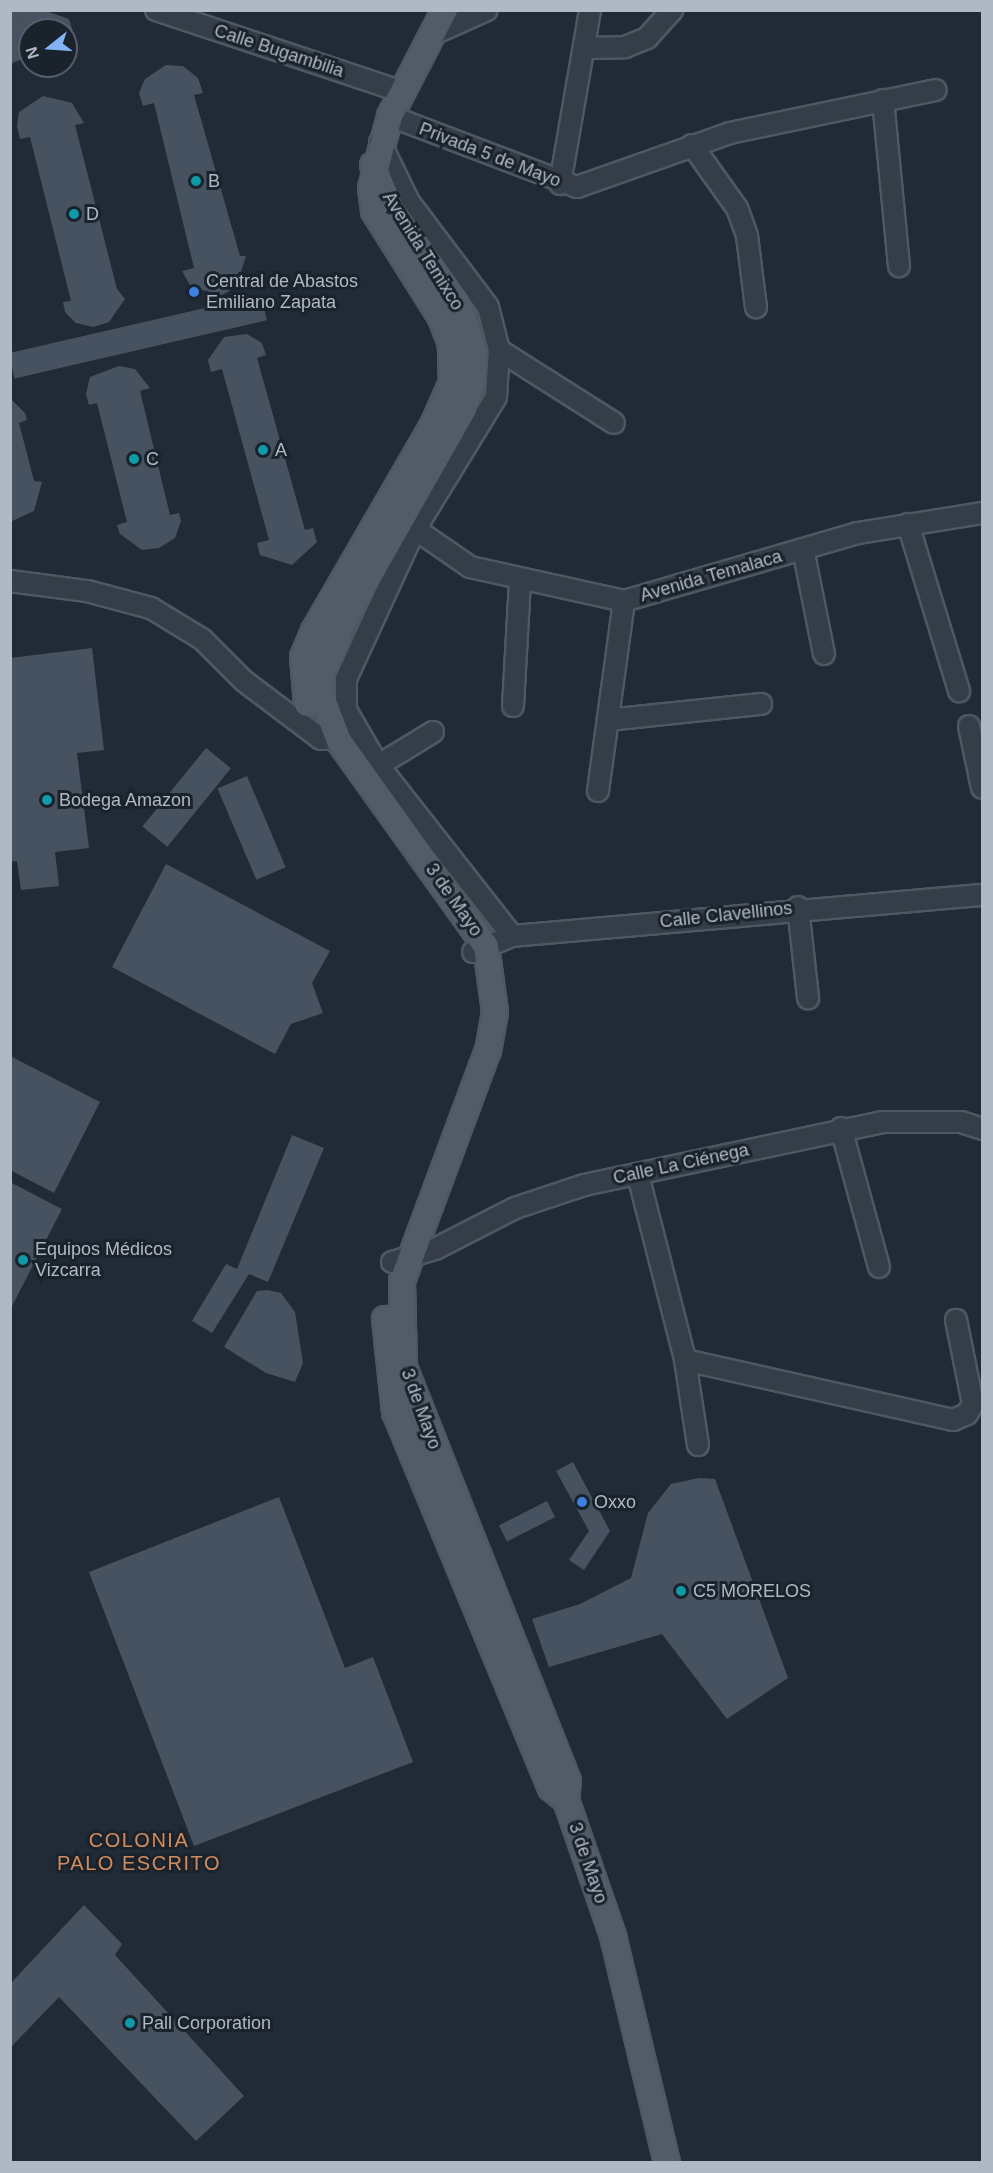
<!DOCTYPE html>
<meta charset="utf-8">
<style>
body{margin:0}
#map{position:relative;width:993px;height:2173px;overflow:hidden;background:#212b37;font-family:Arial,sans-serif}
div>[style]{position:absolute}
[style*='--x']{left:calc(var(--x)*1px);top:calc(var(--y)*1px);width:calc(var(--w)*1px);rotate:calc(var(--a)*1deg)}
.building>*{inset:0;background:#475261;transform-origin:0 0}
.roads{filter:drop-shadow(2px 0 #4f5862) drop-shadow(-2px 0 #4f5862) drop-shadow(0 2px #4f5862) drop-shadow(0 -2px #4f5862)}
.minor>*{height:20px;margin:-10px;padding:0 10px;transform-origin:10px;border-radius:10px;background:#343d48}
.major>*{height:24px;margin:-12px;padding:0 12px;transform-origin:12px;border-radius:12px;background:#525c68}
.dots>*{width:16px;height:16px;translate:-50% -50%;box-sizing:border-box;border:3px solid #1a222c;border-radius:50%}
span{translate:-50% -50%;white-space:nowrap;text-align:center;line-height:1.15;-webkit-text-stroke:6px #1a222c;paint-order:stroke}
.street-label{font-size:18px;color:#afb8c4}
.poi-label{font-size:18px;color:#afb8c4}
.left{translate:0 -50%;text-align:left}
.neighbourhood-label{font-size:20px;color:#d18b5d;letter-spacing:1.5px}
.frame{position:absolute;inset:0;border:12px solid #afb8c4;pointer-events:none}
.north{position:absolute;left:18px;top:18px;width:60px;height:60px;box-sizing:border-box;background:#1a222c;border:2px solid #565e69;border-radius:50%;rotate:253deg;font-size:16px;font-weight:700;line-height:24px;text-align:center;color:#afb8c4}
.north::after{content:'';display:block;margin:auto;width:21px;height:27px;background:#83b3f5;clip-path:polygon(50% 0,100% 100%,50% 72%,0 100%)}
</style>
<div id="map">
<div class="building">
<div style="clip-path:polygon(10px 10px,43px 10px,69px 19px,77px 45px,66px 48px,66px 30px,30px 30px,30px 56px,10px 64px)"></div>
<div style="clip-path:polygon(166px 65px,183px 66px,198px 78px,203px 93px,194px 95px,240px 256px,246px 256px,236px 287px,222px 295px,191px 287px,182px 271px,194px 268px,154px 103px,143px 106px,139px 93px,145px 79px)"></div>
<div style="clip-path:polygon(43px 96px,72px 103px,84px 123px,75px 125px,117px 289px,125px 299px,109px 322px,93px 327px,76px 323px,65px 312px,63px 302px,71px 301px,30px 137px,20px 139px,17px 126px,19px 112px)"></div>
<div style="left:261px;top:295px;width:26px;height:259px;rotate:77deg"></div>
<div style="clip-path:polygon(247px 334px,262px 343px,266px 355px,257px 358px,305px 530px,313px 528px,317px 542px,292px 565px,260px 555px,257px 543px,269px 540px,222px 369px,211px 372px,208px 360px,224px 337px)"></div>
<div style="clip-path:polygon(119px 366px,135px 369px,150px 388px,140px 391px,170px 515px,179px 513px,181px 521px,175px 538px,159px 548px,142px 550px,120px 534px,117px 525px,127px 522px,97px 403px,89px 405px,86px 394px,90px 377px)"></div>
<div style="clip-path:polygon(10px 398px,25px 413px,27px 420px,19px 423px,34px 481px,42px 482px,34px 511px,10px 522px)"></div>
<div style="clip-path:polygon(92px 648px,104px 750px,77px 753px,89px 848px,55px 852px,59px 886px,21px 890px,17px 861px,10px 862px,10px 658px)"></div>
<div style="left:206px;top:748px;width:32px;height:101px;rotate:39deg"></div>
<div style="left:247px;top:776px;width:99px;height:32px;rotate:67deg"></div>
<div style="clip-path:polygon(166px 864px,330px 951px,312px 983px,323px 1013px,291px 1024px,275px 1054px,112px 967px)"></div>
<div style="clip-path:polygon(10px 1056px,100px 1102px,54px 1193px,10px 1170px)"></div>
<div style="clip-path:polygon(292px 1135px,324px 1148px,268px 1282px,249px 1274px,212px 1333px,192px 1321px,226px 1264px,237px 1269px)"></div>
<div style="clip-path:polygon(10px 1182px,62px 1209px,10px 1310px)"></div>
<div style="clip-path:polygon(268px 1290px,281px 1293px,295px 1312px,303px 1363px,295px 1382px,266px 1373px,224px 1347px,257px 1291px)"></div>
<div style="clip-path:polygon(573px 1462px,610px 1531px,584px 1570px,569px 1560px,589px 1531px,556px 1471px)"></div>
<div style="clip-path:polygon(699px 1478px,715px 1479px,788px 1678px,727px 1719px,662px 1634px,549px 1667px,532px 1619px,580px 1604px,631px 1578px,648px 1513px,671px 1484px)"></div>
<div style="clip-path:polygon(279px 1497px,345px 1668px,373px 1657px,413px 1762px,194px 1846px,89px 1572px)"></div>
<div style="left:547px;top:1501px;width:18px;height:54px;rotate:63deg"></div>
<div style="clip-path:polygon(84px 1905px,122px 1944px,115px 1955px,244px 2096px,196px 2141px,59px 1997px,10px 2048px,10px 1984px)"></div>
</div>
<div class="roads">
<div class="minor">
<div style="--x:156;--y:10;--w:260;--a:18.4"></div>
<div style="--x:431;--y:35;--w:61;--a:-24.1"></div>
<div style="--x:586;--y:48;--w:39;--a:-1"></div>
<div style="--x:625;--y:47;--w:24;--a:-22"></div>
<div style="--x:647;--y:38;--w:38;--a:-48"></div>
<div style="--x:883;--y:100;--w:167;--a:84.5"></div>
<div style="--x:390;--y:116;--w:200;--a:20.8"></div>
<div style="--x:577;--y:187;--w:162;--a:-19.4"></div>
<div style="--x:730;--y:133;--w:210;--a:-11.8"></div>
<div style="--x:380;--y:142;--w:67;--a:64.2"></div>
<div style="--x:409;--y:202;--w:131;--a:53"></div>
<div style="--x:488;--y:307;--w:44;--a:75.7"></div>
<div style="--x:499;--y:350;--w:47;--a:93.7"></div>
<div style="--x:496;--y:397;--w:155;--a:121.5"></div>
<div style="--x:415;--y:529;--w:165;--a:114.7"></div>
<div style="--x:346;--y:679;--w:31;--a:90"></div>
<div style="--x:346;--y:710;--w:64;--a:59.8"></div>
<div style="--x:378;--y:765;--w:217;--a:51.9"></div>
<div style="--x:692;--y:145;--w:77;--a:54.5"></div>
<div style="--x:737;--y:208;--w:30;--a:70"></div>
<div style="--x:747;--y:236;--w:72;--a:82.8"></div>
<div style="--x:560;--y:184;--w:177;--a:-80.2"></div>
<div style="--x:499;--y:350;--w:136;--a:32.4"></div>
<div style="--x:908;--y:524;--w:175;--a:73"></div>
<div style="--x:415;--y:529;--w:67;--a:34.6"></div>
<div style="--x:470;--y:567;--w:158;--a:12.4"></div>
<div style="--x:624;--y:601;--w:244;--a:-16.2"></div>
<div style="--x:858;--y:533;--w:126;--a:-9.2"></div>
<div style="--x:803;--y:549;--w:107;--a:78.7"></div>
<div style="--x:10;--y:581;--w:78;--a:7.4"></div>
<div style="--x:87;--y:591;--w:66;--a:14.9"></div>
<div style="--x:151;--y:608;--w:60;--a:31.3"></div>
<div style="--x:202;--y:639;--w:59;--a:45"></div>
<div style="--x:244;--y:681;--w:96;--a:37"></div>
<div style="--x:321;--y:739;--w:31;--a:-4"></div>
<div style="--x:513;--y:706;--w:125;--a:-86.8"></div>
<div style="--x:608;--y:720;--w:154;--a:-6"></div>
<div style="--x:969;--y:726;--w:63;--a:78.2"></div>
<div style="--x:369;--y:771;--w:75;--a:-31.4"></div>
<div style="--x:598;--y:791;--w:192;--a:-82.2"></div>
<div style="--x:798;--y:907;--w:92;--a:83.7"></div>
<div style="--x:473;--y:952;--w:42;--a:-22.3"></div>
<div style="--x:512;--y:936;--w:472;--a:-5"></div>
<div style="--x:841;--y:1128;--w:144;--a:74.7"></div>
<div style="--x:638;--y:1175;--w:191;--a:75.7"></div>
<div style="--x:685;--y:1360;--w:86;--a:81.3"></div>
<div style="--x:392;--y:1262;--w:45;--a:-16.8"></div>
<div style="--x:435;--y:1249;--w:90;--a:-27.1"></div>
<div style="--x:515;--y:1208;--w:73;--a:-18.4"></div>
<div style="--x:584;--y:1185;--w:306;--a:-11.9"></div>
<div style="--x:883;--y:1122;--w:78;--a:0"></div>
<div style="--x:961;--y:1122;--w:22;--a:18"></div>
<div style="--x:685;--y:1360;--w:275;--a:12.6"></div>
<div style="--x:953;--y:1420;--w:15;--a:-23"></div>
<div style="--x:967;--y:1414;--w:12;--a:-59"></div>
<div style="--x:973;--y:1404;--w:86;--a:-101.4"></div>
</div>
<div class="major">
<div style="--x:373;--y:165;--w:47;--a:67.3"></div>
<div style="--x:391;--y:208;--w:116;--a:54.8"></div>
<div style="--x:458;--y:303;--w:51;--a:71.6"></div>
<div style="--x:474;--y:351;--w:30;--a:92"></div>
<div style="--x:473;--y:381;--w:29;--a:108"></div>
<div style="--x:464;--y:409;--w:246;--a:119.5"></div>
<div style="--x:343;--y:623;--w:68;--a:111.6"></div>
<div style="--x:318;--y:686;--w:59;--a:69.1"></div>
<div style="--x:339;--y:741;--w:252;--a:54.4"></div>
<div style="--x:486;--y:946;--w:67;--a:82.2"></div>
<div style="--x:495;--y:1012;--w:39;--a:100"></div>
<div style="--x:488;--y:1050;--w:246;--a:110.4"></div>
<div style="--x:402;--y:1281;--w:86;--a:88.7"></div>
<div style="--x:404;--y:1367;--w:445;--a:68.4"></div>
<div style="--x:568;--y:1781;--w:19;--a:96"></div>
<div style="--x:566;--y:1800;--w:144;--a:70.9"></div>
<div style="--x:613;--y:1936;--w:232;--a:76.6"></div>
<div style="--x:307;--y:704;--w:47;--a:-94.9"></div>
<div style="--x:303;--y:657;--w:28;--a:-67"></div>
<div style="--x:314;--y:631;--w:238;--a:-60"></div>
<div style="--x:433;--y:425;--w:47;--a:-66.2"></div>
<div style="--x:452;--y:382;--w:38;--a:-92"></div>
<div style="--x:451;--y:344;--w:30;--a:-111"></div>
<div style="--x:440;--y:316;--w:124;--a:-122.2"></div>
<div style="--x:374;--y:211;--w:23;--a:-97"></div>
<div style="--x:371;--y:188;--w:74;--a:-75.2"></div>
<div style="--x:390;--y:116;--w:119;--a:-62.6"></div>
<div style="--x:385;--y:1319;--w:94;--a:83.9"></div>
<div style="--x:395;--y:1412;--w:407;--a:67.5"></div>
<div style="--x:551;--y:1788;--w:19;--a:39"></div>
</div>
</div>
<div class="dots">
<div style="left:196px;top:181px;background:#0f9aa8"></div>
<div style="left:74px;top:214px;background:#0f9aa8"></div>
<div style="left:194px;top:292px;background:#3f7fe0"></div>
<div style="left:263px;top:450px;background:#0f9aa8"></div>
<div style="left:134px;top:459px;background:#0f9aa8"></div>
<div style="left:47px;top:800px;background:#0f9aa8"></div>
<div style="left:23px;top:1260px;background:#0f9aa8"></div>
<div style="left:582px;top:1502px;background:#3f7fe0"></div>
<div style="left:681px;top:1591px;background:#0f9aa8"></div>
<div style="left:130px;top:2023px;background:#0f9aa8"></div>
</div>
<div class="street-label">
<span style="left:279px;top:51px;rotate:18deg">Calle Bugambilia</span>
<span style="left:490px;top:155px;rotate:21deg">Privada 5 de Mayo</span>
<span style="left:423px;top:251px;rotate:58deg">Avenida Temixco</span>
<span style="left:711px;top:576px;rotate:-16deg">Avenida Temalaca</span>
<span style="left:454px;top:900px;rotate:55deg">3 de Mayo</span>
<span style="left:726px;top:915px;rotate:-6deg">Calle Clavellinos</span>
<span style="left:681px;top:1164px;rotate:-12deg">Calle La Ciénega</span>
<span style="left:421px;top:1409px;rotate:70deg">3 de Mayo</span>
<span style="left:588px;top:1863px;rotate:71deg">3 de Mayo</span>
</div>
<div class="poi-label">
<span class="left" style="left:208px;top:181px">B</span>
<span class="left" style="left:86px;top:214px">D</span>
<span class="left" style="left:206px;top:292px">Central de Abastos<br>Emiliano Zapata</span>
<span class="left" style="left:275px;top:450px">A</span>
<span class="left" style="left:146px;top:459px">C</span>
<span class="left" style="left:59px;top:800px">Bodega Amazon</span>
<span class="left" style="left:35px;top:1260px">Equipos Médicos<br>Vizcarra</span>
<span class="left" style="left:594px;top:1502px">Oxxo</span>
<span class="left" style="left:693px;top:1591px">C5 MORELOS</span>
<span class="left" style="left:142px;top:2023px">Pall Corporation</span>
</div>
<div class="neighbourhood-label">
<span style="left:139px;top:1852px">COLONIA<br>PALO ESCRITO</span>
</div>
<div class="frame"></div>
<div class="north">N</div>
</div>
